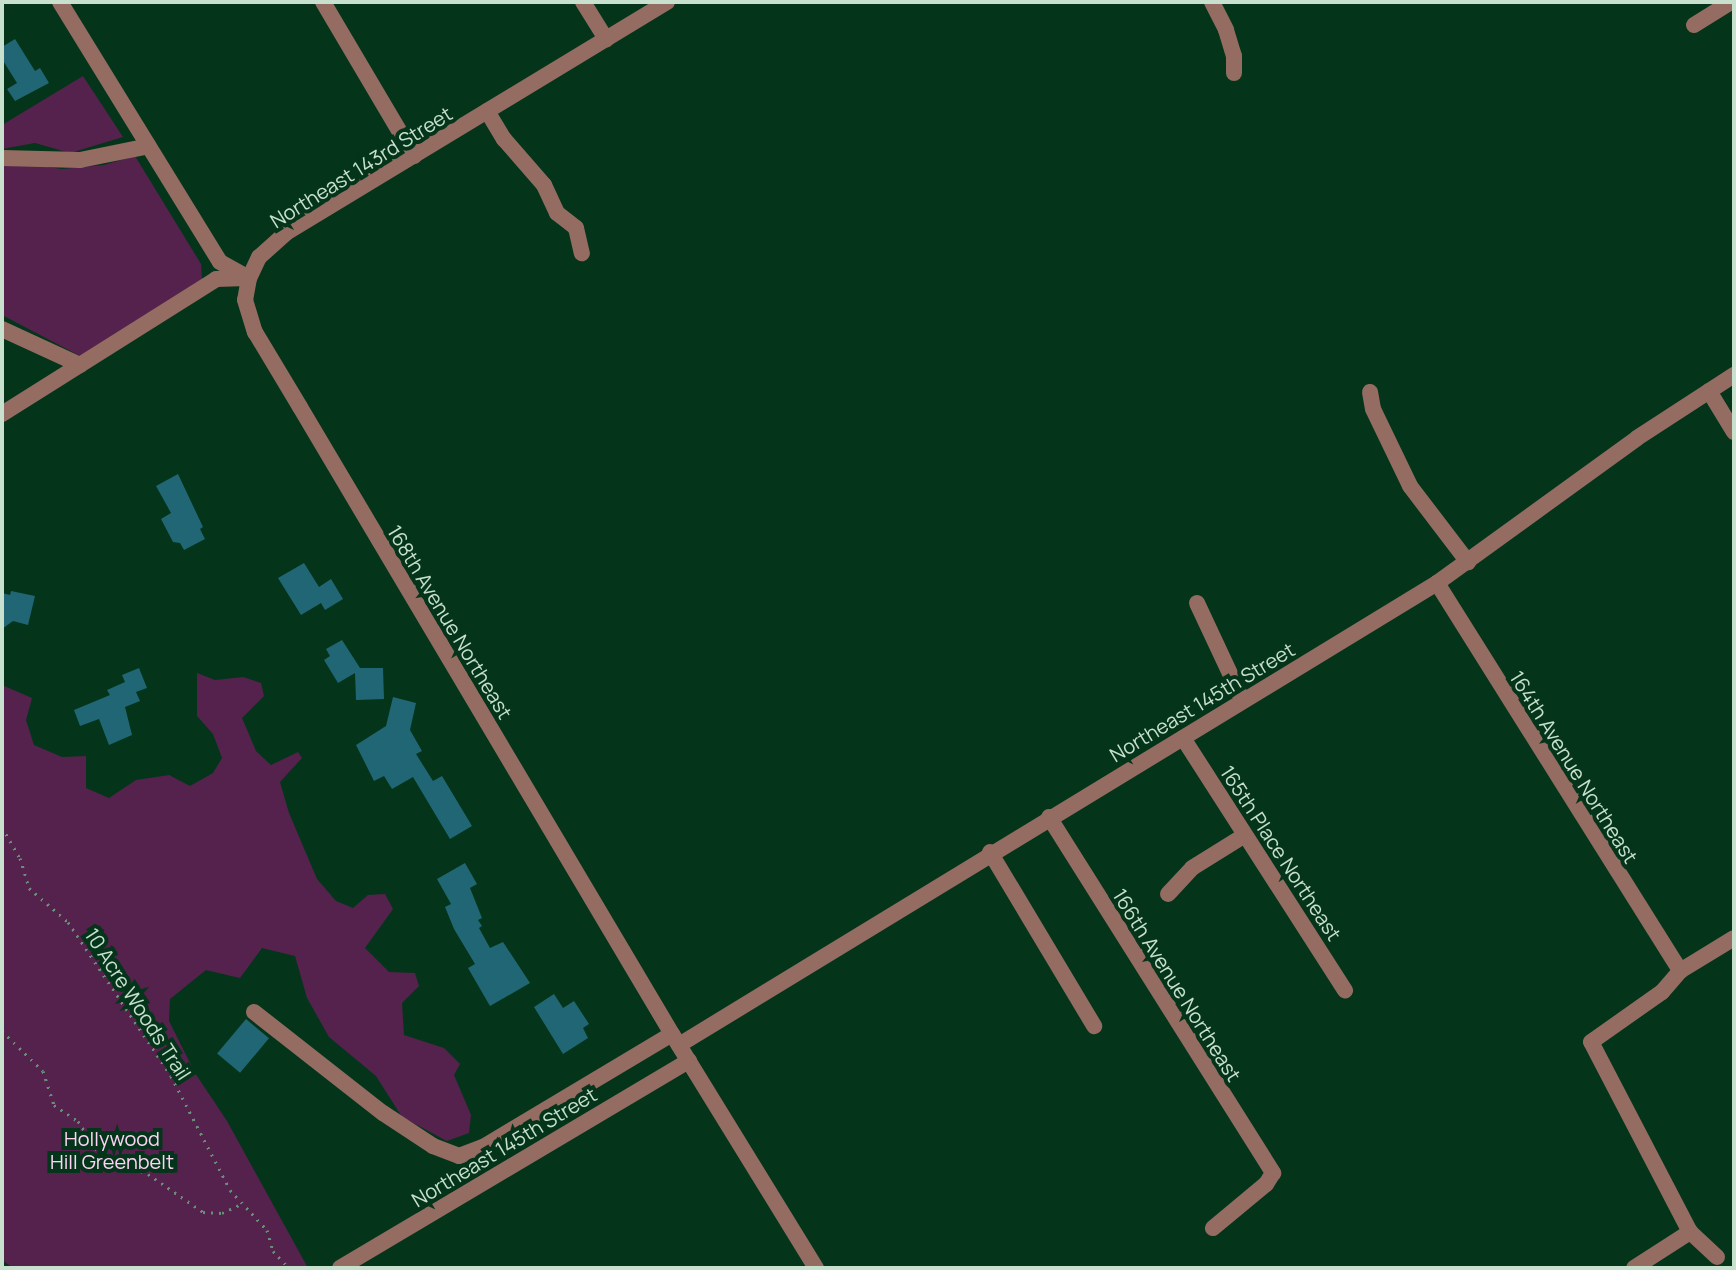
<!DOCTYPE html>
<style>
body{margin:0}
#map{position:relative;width:1736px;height:1270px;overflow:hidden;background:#04351a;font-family:Manrope,sans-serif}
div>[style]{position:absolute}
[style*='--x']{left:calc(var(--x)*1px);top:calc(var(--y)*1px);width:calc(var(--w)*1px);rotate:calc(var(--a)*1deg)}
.green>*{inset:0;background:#54224c}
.building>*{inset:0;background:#206674;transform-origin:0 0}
.path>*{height:3px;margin-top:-1.5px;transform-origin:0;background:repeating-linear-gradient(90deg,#6a8e77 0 2px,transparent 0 8px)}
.minor>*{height:16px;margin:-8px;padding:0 8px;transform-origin:8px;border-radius:8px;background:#956c62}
span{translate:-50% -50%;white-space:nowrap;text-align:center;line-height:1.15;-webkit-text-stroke:8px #04351a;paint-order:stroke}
.street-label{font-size:20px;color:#c8e0ce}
.park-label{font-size:20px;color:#fdd4f4}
.frame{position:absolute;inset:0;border:4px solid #c8e0ce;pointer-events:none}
</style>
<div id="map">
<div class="green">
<div style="clip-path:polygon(83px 76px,123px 137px,70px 153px,35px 143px,2px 149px,2px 125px)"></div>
<div style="clip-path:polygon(135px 156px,201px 264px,202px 280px,82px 357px,2px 315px,2px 161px,62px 169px,104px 165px)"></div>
<div style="clip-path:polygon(197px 673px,215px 680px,243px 677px,261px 683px,264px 696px,242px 718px,256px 751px,271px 765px,298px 752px,302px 758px,280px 782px,289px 813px,317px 879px,336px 901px,353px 908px,368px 895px,385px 894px,393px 909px,365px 948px,389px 972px,415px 973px,419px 986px,402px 1003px,404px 1035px,444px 1048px,460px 1064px,454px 1075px,471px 1115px,469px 1133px,447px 1141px,402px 1117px,376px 1076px,329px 1037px,307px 998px,295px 956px,262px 948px,240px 978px,206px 970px,170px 999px,169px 1021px,195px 1073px,227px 1121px,308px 1268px,13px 1268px,2px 1260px,2px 685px,32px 698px,26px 720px,34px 745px,62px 757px,86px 756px,86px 788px,109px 798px,136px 780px,169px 775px,190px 786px,213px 773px,222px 758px,213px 734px,197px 716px)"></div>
</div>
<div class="building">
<div style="clip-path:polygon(15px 39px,35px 71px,40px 68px,49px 83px,15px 101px,7px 89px,17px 83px,2px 59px,2px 47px)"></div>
<div style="clip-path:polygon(178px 474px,203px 527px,200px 529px,205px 539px,184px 550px,180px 543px,173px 542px,161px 519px,171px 513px,156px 486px)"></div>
<div style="clip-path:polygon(304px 563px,319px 587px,331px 579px,343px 599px,325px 610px,321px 603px,301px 615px,278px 578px)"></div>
<div style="clip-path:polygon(11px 591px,35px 596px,28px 625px,13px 621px,2px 629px,2px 593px,10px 595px)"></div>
<div style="clip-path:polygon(342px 640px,360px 668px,383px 668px,384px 699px,356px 700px,355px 673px,338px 683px,324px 660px,330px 656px,326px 649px)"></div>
<div style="clip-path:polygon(139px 668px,147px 688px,136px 692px,140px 701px,125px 707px,132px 735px,109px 745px,99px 719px,80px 726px,74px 710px,110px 695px,107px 690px,125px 682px,122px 675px)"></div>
<div style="clip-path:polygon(393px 697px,416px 703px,410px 730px,422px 751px,416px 754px,433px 781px,442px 776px,472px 826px,450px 839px,413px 777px,392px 789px,384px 776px,374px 781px,356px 745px,386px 726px)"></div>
<div style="clip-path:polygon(465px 863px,477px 884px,470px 888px,482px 918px,478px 920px,482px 926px,479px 928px,490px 948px,503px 942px,530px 983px,490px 1006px,468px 968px,475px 964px,454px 929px,445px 907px,451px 904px,437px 879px)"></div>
<div style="clip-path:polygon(554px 994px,563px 1008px,574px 1001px,589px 1024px,583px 1028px,588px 1038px,563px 1054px,534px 1007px)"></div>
<div style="left:246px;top:1019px;width:30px;height:45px;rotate:40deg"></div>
</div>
<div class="path">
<div style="--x:2;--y:827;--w:36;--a:60"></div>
<div style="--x:20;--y:858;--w:31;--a:73"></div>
<div style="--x:29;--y:888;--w:52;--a:41.1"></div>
<div style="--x:68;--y:922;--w:185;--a:56.2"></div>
<div style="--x:171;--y:1076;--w:128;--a:62.6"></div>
<div style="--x:230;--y:1190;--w:54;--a:47.2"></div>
<div style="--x:267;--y:1230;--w:22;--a:74"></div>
<div style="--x:273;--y:1251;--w:23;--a:47"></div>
<div style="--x:2;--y:1031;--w:57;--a:44.3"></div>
<div style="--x:43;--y:1071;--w:36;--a:72"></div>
<div style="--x:54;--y:1105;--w:29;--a:34"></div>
<div style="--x:78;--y:1121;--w:48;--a:57"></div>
<div style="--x:104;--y:1161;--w:22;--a:10"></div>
<div style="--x:126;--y:1165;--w:24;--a:22"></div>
<div style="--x:148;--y:1174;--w:67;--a:34.6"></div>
<div style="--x:203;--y:1212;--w:19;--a:3"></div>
<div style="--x:222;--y:1213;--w:21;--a:-25"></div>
</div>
<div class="minor">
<div style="--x:60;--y:2;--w:305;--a:58.4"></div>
<div style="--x:220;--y:262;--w:33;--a:29"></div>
<div style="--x:323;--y:2;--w:179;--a:59.4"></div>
<div style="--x:583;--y:2;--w:44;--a:58.1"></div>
<div style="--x:667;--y:2;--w:446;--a:148.8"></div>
<div style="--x:286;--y:233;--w:36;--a:138"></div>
<div style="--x:259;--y:257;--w:23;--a:115"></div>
<div style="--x:249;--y:278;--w:22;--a:100"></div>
<div style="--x:245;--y:300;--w:34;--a:73"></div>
<div style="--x:255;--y:332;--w:87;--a:59"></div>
<div style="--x:300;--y:407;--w:729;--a:59.32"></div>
<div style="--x:672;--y:1034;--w:275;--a:58.4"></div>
<div style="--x:1212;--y:2;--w:31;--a:63"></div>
<div style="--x:1226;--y:30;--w:27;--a:73"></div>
<div style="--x:1234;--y:56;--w:17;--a:90"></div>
<div style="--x:1694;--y:25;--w:44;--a:-31.9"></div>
<div style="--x:487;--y:111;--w:33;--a:59"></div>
<div style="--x:504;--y:139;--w:61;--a:49"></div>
<div style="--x:544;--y:185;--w:31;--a:65"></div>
<div style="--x:557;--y:213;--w:24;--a:38"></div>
<div style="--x:576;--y:228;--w:26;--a:77"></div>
<div style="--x:2;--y:158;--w:78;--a:1.5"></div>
<div style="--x:80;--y:160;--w:70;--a:-11.5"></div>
<div style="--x:2;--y:329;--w:86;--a:24.8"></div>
<div style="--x:1709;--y:391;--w:48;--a:58.6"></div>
<div style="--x:1370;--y:392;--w:17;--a:80"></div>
<div style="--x:1373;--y:409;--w:85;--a:64.3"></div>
<div style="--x:1410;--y:486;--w:96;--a:52.7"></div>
<div style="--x:2;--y:414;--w:253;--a:-32.2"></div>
<div style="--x:216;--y:279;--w:31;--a:-2"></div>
<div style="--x:1437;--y:583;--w:458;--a:57.9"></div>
<div style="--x:1197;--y:603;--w:108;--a:64.9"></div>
<div style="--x:1183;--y:738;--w:300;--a:57.3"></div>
<div style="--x:1049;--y:817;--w:421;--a:57.8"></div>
<div style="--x:1273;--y:1173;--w:13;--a:122"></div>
<div style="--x:1266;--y:1184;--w:69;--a:140.3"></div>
<div style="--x:990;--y:852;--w:203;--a:59.1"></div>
<div style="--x:1168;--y:894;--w:35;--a:-47"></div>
<div style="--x:1192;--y:868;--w:62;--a:-31.9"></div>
<div style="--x:254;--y:1012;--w:164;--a:38.1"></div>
<div style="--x:383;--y:1113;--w:60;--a:33.4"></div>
<div style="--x:433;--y:1146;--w:28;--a:21"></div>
<div style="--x:459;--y:1156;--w:26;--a:-21"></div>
<div style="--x:483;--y:1147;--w:220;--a:-30.9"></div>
<div style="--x:679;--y:1045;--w:888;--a:-31.36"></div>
<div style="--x:1437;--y:583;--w:247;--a:-35.9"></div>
<div style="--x:1637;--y:438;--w:116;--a:-33"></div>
<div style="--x:1717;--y:1257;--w:37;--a:-137"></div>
<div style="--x:1690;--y:1232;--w:214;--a:-117.5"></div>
<div style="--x:1591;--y:1042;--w:87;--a:-35.2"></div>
<div style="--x:1662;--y:992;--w:28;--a:-49"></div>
<div style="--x:1680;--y:971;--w:63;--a:-31.4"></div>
<div style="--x:340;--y:1268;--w:406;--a:-30.7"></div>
<div style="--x:1634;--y:1268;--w:67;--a:-32.7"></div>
</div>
<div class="street-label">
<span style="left:361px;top:167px;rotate:-32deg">Northeast 143rd Street</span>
<span style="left:450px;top:622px;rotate:59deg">168th Avenue Northeast</span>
<span style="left:1202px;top:702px;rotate:-31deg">Northeast 145th Street</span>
<span style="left:1574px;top:767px;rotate:58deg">164th Avenue Northeast</span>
<span style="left:1281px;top:853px;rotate:57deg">165th Place Northeast</span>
<span style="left:1177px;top:985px;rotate:58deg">166th Avenue Northeast</span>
<span style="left:138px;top:1004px;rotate:57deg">10 Acre Woods Trail</span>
<span style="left:504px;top:1147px;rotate:-31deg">Northeast 145th Street</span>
</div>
<div class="park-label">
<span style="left:112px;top:1150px">Hollywood<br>Hill Greenbelt</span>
</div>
<div class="frame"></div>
</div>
